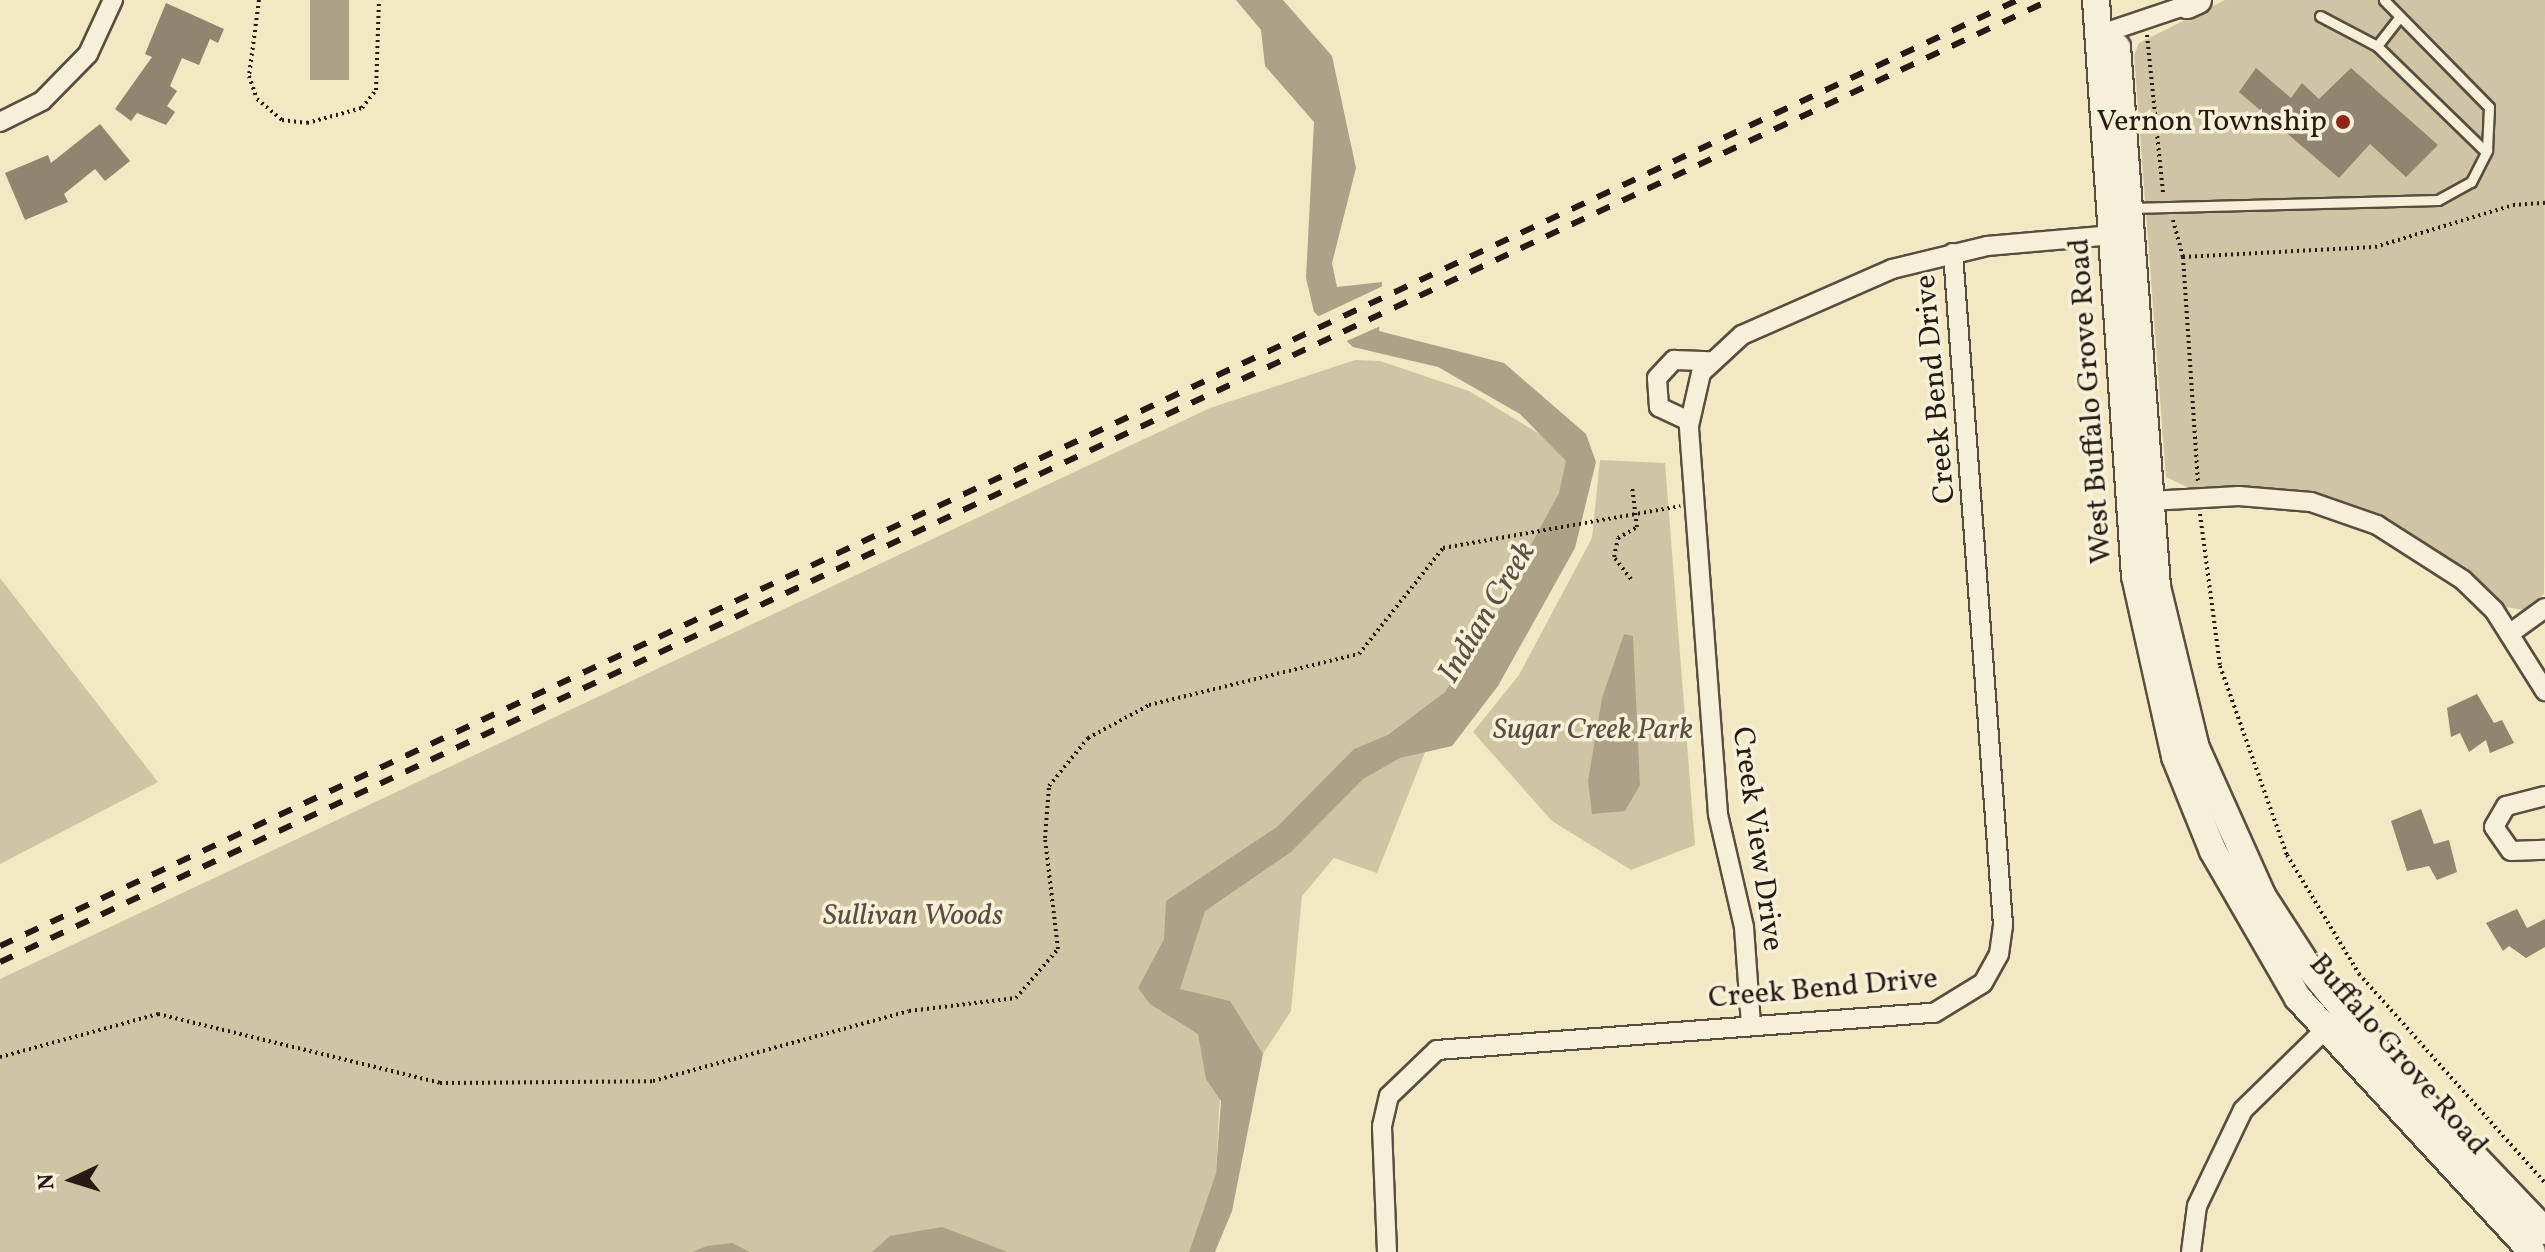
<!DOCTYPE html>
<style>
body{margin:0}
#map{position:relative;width:2545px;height:1252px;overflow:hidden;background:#f2e8c3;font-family:Vollkorn,serif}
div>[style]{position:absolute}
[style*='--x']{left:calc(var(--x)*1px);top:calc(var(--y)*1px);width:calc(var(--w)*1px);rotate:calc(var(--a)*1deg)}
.green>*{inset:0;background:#cfc5a5}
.water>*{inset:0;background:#aca288;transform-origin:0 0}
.pier>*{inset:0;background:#f2e8c3}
.building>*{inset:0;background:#90856f}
.path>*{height:4px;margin-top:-2px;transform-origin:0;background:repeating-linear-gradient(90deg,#251a14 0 2px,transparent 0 6px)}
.roads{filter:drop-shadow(2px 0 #584e40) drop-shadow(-2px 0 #584e40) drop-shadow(0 2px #584e40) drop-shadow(0 -2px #584e40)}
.lane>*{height:9px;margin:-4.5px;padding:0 4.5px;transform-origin:4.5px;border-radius:4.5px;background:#f7f0d8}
.street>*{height:18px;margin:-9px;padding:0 9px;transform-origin:9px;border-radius:9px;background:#f7f0d8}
.secondary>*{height:26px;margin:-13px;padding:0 13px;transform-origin:13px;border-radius:13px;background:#f7f0d8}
.rail>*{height:6px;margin-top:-3px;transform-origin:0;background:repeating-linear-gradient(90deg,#251a14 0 14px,transparent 0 28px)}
.dots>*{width:22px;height:22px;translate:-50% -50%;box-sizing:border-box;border:4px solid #f7f0d8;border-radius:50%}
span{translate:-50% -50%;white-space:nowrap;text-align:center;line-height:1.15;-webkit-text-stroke:7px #f7f0d8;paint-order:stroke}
.poi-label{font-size:30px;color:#251a14}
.right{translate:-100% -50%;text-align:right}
.street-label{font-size:30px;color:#251a14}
.park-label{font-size:30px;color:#584d40;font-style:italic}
.water-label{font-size:32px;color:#5b5042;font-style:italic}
.north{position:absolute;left:32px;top:1140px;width:80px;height:80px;-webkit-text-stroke:6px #f7f0d8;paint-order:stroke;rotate:266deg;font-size:22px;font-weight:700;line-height:32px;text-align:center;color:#251a14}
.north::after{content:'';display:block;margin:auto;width:28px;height:36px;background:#251a14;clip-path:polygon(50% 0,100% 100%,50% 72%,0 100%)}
</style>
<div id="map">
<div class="green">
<div style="clip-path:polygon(2225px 0,2545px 0,2544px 594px,2523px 610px,2500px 606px,2404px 530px,2364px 513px,2299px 491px,2189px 488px,2166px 477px,2134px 55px,2139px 43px)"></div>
<div style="clip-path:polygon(1355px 360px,1380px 361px,1469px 391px,1579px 458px,1582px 494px,1443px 707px,1377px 873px,1334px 858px,1302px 896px,1291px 1011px,1263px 1054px,1222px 1056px,1216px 1173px,1189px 1252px,0 1252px,0 979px,1210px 408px)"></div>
<div style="clip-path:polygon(1600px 460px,1665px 463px,1695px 845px,1631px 870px,1552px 821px,1473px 732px,1519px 675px,1592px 538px)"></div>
<div style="clip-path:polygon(0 578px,158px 782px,0 864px)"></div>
</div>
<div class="water">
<div style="left:310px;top:0;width:39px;height:80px"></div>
<div style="clip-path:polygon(1236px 0,1283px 0,1332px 56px,1356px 168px,1332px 263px,1337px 287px,1382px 282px,1379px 331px,1504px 363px,1586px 434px,1596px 462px,1575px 548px,1498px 686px,1452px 746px,1400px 758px,1363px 779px,1291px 852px,1205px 911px,1180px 989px,1230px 1001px,1263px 1054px,1232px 1211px,1215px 1252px,1189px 1252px,1216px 1173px,1221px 1101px,1206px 1079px,1198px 1034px,1150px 1004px,1138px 988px,1164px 939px,1166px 901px,1277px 827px,1354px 749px,1388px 735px,1445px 692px,1532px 561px,1527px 552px,1559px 493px,1566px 461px,1520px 414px,1438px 367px,1353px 347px,1314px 312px,1306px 278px,1314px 122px,1265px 66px,1261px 30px)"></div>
<div style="clip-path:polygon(1624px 634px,1633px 636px,1640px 785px,1625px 811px,1592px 814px,1588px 781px,1602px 698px)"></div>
<div style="clip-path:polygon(942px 1227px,1008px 1252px,872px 1252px,890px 1236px)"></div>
<div style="clip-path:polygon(732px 1243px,750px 1252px,692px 1252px,707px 1246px)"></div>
</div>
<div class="pier">
<div style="clip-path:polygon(1385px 285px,1383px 325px,1342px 343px,1315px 318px)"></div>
</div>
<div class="building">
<div style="clip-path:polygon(166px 3px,224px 29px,218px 43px,210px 39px,199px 65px,182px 58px,170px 86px,177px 91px,167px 106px,175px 112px,166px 125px,137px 113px,131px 121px,115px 109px,152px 57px,145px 54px)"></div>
<div style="clip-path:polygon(2256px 68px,2291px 98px,2302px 83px,2319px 99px,2351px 68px,2438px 145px,2406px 177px,2370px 144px,2339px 178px,2239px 92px)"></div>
<div style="clip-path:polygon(100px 124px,130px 161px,105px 181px,95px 169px,64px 194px,68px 202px,25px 220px,5px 173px,48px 155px,51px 163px)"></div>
<div style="clip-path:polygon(2477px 694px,2494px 723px,2502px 720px,2514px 743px,2490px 753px,2486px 740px,2469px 752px,2460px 733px,2451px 737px,2447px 708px)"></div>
<div style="clip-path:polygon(2421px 809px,2434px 844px,2449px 840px,2457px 872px,2437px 880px,2429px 866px,2407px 871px,2391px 821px)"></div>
<div style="clip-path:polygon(2517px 909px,2527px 928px,2545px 919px,2545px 947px,2526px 958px,2509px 946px,2503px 951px,2486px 923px)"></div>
</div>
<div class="path">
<div style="--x:259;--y:0;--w:77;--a:97.5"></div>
<div style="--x:249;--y:76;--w:24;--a:71"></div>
<div style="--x:257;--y:99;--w:33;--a:40"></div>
<div style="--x:282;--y:120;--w:25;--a:7"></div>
<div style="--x:307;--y:123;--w:57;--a:-15.3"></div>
<div style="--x:362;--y:108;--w:23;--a:-52"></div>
<div style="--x:376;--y:90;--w:90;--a:-88.1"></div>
<div style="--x:2147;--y:35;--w:159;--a:84.2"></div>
<div style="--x:2173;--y:220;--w:38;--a:75"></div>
<div style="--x:2183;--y:257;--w:225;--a:86.2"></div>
<div style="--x:2183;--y:257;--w:192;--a:-3"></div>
<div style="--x:2375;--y:247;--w:144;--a:-16.9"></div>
<div style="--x:2513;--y:205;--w:32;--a:-4"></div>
<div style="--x:2200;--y:514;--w:153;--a:82.5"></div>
<div style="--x:2220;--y:666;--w:201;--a:70.5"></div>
<div style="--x:2287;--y:855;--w:139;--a:58.8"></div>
<div style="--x:2359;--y:974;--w:280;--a:48.3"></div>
<div style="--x:1631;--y:579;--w:28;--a:-128"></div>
<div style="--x:1614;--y:557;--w:19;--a:-78"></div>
<div style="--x:1618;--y:538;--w:22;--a:-30"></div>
<div style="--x:1637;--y:527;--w:41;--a:-97"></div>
<div style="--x:0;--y:1057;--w:164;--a:-15.2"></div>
<div style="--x:158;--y:1014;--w:290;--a:13.7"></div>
<div style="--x:440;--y:1083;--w:213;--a:-0.5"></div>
<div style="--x:653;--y:1081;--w:265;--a:-15.3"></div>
<div style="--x:909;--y:1011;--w:108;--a:-6.9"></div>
<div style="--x:1016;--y:998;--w:65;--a:-49.4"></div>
<div style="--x:1058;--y:949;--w:112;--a:-96.7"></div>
<div style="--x:1045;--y:838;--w:52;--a:-85.6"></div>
<div style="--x:1049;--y:786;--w:62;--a:-50.9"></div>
<div style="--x:1088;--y:738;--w:69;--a:-28.4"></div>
<div style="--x:1149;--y:705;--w:216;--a:-13.7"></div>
<div style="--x:1359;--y:654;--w:135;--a:-51.6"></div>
<div style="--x:1443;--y:548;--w:241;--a:-10"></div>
</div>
<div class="roads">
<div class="lane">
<div style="--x:2320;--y:16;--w:64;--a:27.8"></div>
<div style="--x:2398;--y:19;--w:34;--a:128"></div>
<div style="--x:2377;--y:46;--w:152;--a:44.2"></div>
<div style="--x:2131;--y:208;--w:307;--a:-1.5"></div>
<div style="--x:2438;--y:200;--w:38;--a:-29"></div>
<div style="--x:2471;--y:182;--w:36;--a:-63"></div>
<div style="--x:2487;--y:150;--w:43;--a:-87.3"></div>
<div style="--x:2489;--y:107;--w:150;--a:-134.5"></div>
</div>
<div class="street">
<div style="--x:2098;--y:35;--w:94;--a:-18.6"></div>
<div style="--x:0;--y:122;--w:47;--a:-26.6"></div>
<div style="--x:42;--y:101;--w:66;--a:-45.6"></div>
<div style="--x:88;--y:54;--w:60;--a:-65.2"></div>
<div style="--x:1689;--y:421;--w:33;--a:-155"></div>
<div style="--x:1659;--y:407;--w:29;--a:-94"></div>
<div style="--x:1657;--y:378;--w:25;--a:-47"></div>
<div style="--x:1674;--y:360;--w:36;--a:2"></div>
<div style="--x:2150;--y:501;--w:89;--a:-3.2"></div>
<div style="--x:2239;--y:496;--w:72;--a:4.8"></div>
<div style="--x:2311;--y:502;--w:70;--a:19.2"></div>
<div style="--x:2377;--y:525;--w:102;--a:32.6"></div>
<div style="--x:2463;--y:580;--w:43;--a:44.1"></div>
<div style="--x:2494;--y:610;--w:96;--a:57.8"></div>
<div style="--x:2512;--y:632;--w:41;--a:-36"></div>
<div style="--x:2545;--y:796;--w:40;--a:165.6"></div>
<div style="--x:2506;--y:806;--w:24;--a:120"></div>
<div style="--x:2494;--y:827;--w:29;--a:55"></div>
<div style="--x:2511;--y:851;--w:34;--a:-2"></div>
<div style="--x:1751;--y:1025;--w:98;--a:-94.1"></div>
<div style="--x:1744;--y:927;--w:116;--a:-103"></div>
<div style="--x:1718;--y:814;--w:389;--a:-94.3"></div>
<div style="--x:1689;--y:426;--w:54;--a:-77.2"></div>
<div style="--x:1701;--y:373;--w:56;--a:-42.8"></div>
<div style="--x:1742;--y:335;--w:164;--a:-23.7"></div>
<div style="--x:1892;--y:269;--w:98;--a:-13.6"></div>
<div style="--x:1987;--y:246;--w:138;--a:-5"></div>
<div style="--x:1387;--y:1252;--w:126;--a:-92.3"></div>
<div style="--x:1382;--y:1126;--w:31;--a:-77"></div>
<div style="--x:1389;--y:1096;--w:66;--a:-43.8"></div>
<div style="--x:1437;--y:1050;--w:498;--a:-4.3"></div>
<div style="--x:1934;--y:1013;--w:57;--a:-31.5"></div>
<div style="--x:1983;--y:983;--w:33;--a:-61"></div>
<div style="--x:1999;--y:954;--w:29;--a:-82"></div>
<div style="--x:2003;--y:925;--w:674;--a:-94.26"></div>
<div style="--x:2191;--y:1252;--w:46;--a:-82.6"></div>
<div style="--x:2197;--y:1206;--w:106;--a:-64.4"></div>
<div style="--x:2243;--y:1110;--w:127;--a:-44.4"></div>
</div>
<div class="secondary">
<div style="--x:2096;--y:0;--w:577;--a:86.13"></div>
<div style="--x:2135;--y:576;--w:185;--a:77.5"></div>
<div style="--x:2175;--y:757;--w:101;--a:68"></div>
<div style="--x:2213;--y:851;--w:170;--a:60"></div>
<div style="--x:2298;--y:998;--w:345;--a:47.3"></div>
<div style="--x:2187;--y:5;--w:12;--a:-24"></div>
<div style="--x:2117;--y:47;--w:541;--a:85.76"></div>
<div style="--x:2157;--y:587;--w:166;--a:76.4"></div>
<div style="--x:2196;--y:748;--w:163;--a:65.8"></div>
<div style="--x:2263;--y:897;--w:81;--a:57.1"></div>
<div style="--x:2307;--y:965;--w:154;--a:50.5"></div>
<div style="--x:2405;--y:1084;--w:203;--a:46.4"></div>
</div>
</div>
<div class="rail">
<div style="--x:0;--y:946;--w:2229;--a:-25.12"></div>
<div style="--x:0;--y:962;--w:2264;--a:-25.14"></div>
</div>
<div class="dots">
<div style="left:2343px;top:122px;background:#8f2418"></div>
</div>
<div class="poi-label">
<span class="right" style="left:2327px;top:122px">Vernon Township</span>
</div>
<div class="street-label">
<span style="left:1936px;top:389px;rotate:-95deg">Creek Bend Drive</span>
<span style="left:2091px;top:401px;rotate:-94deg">West Buffalo Grove Road</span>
<span style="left:1757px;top:839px;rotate:82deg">Creek View Drive</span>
<span style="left:1823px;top:989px;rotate:-5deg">Creek Bend Drive</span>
<span style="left:2398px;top:1055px;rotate:49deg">Buffalo Grove Road</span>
</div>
<div class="park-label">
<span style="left:1593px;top:730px">Sugar Creek Park</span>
<span style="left:913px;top:916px">Sullivan Woods</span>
</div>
<div class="water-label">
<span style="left:1488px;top:613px;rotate:-59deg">Indian Creek</span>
</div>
<div class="north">N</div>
</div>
